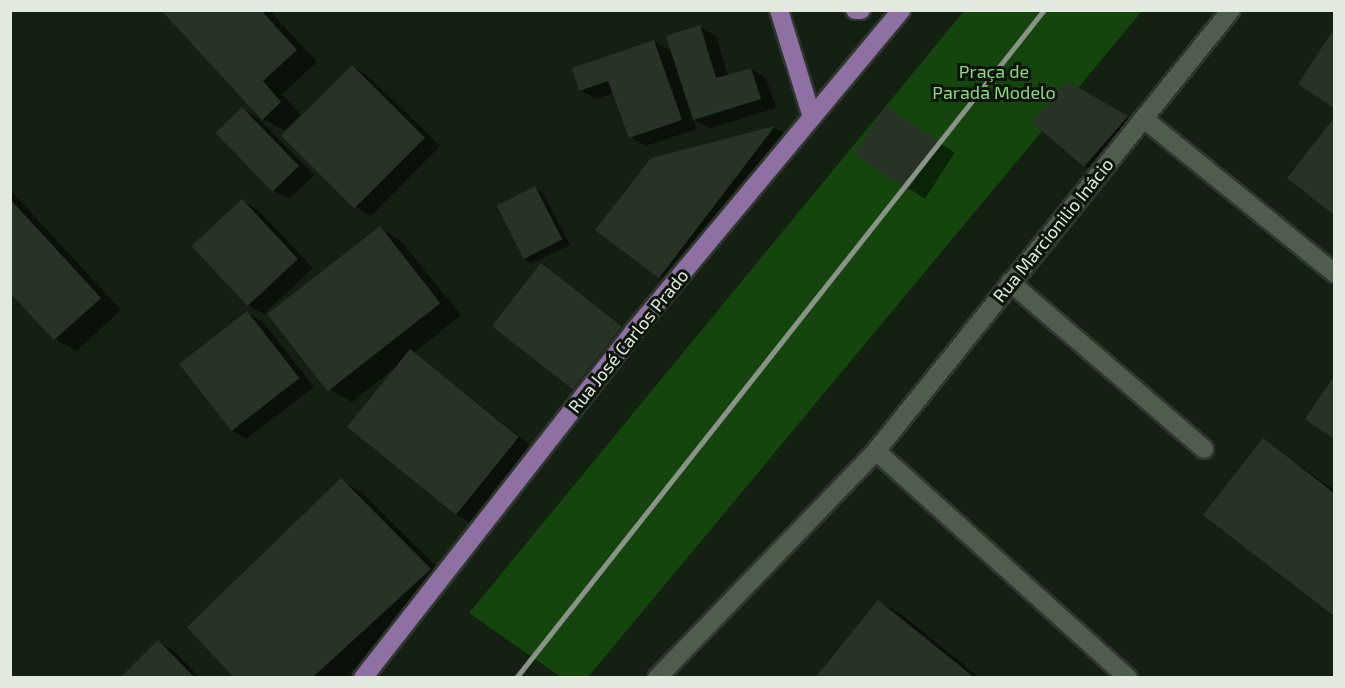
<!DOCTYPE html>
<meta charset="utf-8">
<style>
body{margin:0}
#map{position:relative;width:1345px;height:688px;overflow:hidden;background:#142012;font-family:"Exo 2",sans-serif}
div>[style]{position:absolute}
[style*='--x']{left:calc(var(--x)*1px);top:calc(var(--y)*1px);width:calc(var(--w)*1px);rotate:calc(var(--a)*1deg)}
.green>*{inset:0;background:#14450c}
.shadow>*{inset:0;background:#0007;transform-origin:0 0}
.building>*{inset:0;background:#273425;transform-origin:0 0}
.roads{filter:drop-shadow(2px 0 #2f362e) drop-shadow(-2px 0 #2f362e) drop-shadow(0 2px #2f362e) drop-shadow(0 -2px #2f362e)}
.minor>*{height:18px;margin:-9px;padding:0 9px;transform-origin:9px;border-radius:9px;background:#4f5d4d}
.major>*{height:18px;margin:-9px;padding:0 9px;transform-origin:9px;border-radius:9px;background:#8e70a3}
.rail>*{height:4.5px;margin:-2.25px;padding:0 2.25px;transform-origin:2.25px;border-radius:2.25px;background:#8a9388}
span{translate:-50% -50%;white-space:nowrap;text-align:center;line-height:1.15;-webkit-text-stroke:6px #0b1609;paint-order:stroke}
.park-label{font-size:18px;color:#8fd684}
.street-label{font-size:18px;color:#e2eae0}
.frame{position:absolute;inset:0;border:12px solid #e2eae0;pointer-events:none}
</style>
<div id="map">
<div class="green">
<div style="clip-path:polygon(964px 11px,1142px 11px,588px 677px,561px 677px,469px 613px)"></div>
</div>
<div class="shadow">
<div style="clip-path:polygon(164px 10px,269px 10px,317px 62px,282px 94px,301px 115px,284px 130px,263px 119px)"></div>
<div style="clip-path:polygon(700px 27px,716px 36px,728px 76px,751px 69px,766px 78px,776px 108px,710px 128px,693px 119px,697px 129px,646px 146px,630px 137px,614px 93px,596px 99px,581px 90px,654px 41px,673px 52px)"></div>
<div style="clip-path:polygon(1334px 32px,1334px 106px,1300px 83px)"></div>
<div style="clip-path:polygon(352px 67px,368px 76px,440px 146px,371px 216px,356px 207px)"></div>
<div style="clip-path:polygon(1067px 83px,1142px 126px,1100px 175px,1085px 166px)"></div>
<div style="left:886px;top:108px;width:82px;height:55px;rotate:33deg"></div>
<div style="clip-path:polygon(243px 109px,258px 118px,314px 175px,289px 199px,273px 190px)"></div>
<div style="clip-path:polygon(1334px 121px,1334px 213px,1290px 178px)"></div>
<div style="clip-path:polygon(775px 128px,794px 139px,680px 288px,659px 276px,652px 159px)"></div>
<div style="clip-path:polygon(535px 188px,543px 193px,570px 245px,532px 263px,524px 259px)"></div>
<div style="clip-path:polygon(10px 190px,121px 310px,76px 351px,55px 339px,10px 290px)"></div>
<div style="clip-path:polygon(242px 201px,258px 210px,313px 268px,264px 314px,248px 305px)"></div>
<div style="clip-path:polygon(380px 228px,400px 240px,461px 315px,414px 353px,538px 451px,475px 526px,455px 514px,392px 370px,352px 402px,331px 390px)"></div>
<div style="clip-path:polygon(542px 265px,637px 337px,588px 398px,572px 388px)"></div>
<div style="clip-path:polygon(247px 313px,263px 322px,314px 387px,246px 439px,231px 430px)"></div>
<div style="clip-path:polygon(1334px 378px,1334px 437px,1307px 419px)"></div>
<div style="clip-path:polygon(1263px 440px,1334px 490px,1334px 614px,1205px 515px)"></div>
<div style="clip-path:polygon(341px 480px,361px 492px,451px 581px,345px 678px,236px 678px)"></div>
<div style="clip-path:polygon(879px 602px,902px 615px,980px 678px,817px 678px)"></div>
<div style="clip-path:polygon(158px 642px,174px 651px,200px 678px,122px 678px)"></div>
</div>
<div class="building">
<div style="clip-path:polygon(161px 10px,261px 10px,297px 50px,263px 81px,281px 102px,262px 120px)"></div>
<div style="clip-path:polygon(700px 25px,716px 78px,751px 68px,761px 99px,693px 120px,666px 36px)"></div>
<div style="clip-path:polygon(1334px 29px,1334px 108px,1298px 84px)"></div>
<div style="clip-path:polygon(654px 40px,682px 120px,629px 138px,608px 81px,579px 91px,572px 68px)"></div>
<div style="left:352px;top:65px;width:103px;height:100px;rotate:45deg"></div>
<div style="clip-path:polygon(1067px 81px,1128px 116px,1084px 167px,1032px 122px)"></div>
<div style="left:886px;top:106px;width:65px;height:58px;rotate:34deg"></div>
<div style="left:242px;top:107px;width:82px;height:37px;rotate:46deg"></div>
<div style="clip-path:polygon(1334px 118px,1334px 215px,1287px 178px)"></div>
<div style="clip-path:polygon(775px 126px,659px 278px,595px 230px,651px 158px)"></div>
<div style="left:535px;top:186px;width:60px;height:43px;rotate:63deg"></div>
<div style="clip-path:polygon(10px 199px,101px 298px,54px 340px,10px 293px)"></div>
<div style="left:242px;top:199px;width:82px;height:69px;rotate:47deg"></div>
<div style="left:380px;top:226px;width:98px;height:143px;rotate:52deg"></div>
<div style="left:541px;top:263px;width:103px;height:80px;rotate:38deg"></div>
<div style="left:247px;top:311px;width:85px;height:86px;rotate:52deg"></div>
<div style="left:410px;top:349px;width:140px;height:100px;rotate:39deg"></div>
<div style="clip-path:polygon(1334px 376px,1334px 439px,1305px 419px)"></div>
<div style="clip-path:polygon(1263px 438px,1334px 493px,1334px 616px,1203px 515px)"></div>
<div style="clip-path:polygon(341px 478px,431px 569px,312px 678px,234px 678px,187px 627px)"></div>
<div style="clip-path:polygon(878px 600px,975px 678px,815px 678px)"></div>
<div style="clip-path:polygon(158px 640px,195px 678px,120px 678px)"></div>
</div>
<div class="roads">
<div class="minor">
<div style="--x:1144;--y:119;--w:245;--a:39"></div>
<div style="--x:1010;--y:282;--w:256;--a:40.7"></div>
<div style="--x:876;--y:451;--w:339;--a:42"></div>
<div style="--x:657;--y:678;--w:315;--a:-46"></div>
<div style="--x:876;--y:451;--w:566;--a:-51.17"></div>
</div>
<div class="major">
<div style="--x:779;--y:10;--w:112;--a:72.9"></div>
<div style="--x:855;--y:10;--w:6;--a:0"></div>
<div style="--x:363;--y:678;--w:440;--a:-52"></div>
<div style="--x:634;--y:331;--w:418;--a:-50.2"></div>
</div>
</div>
<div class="rail">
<div style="--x:516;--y:678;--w:851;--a:-51.68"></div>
</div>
<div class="park-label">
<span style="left:994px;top:82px">Praça de<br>Parada Modelo</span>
</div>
<div class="street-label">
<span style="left:1053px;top:230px;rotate:-51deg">Rua Marcionilio Inácio</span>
<span style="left:628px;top:341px;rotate:-51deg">Rua José Carlos Prado</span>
</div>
<div class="frame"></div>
</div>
